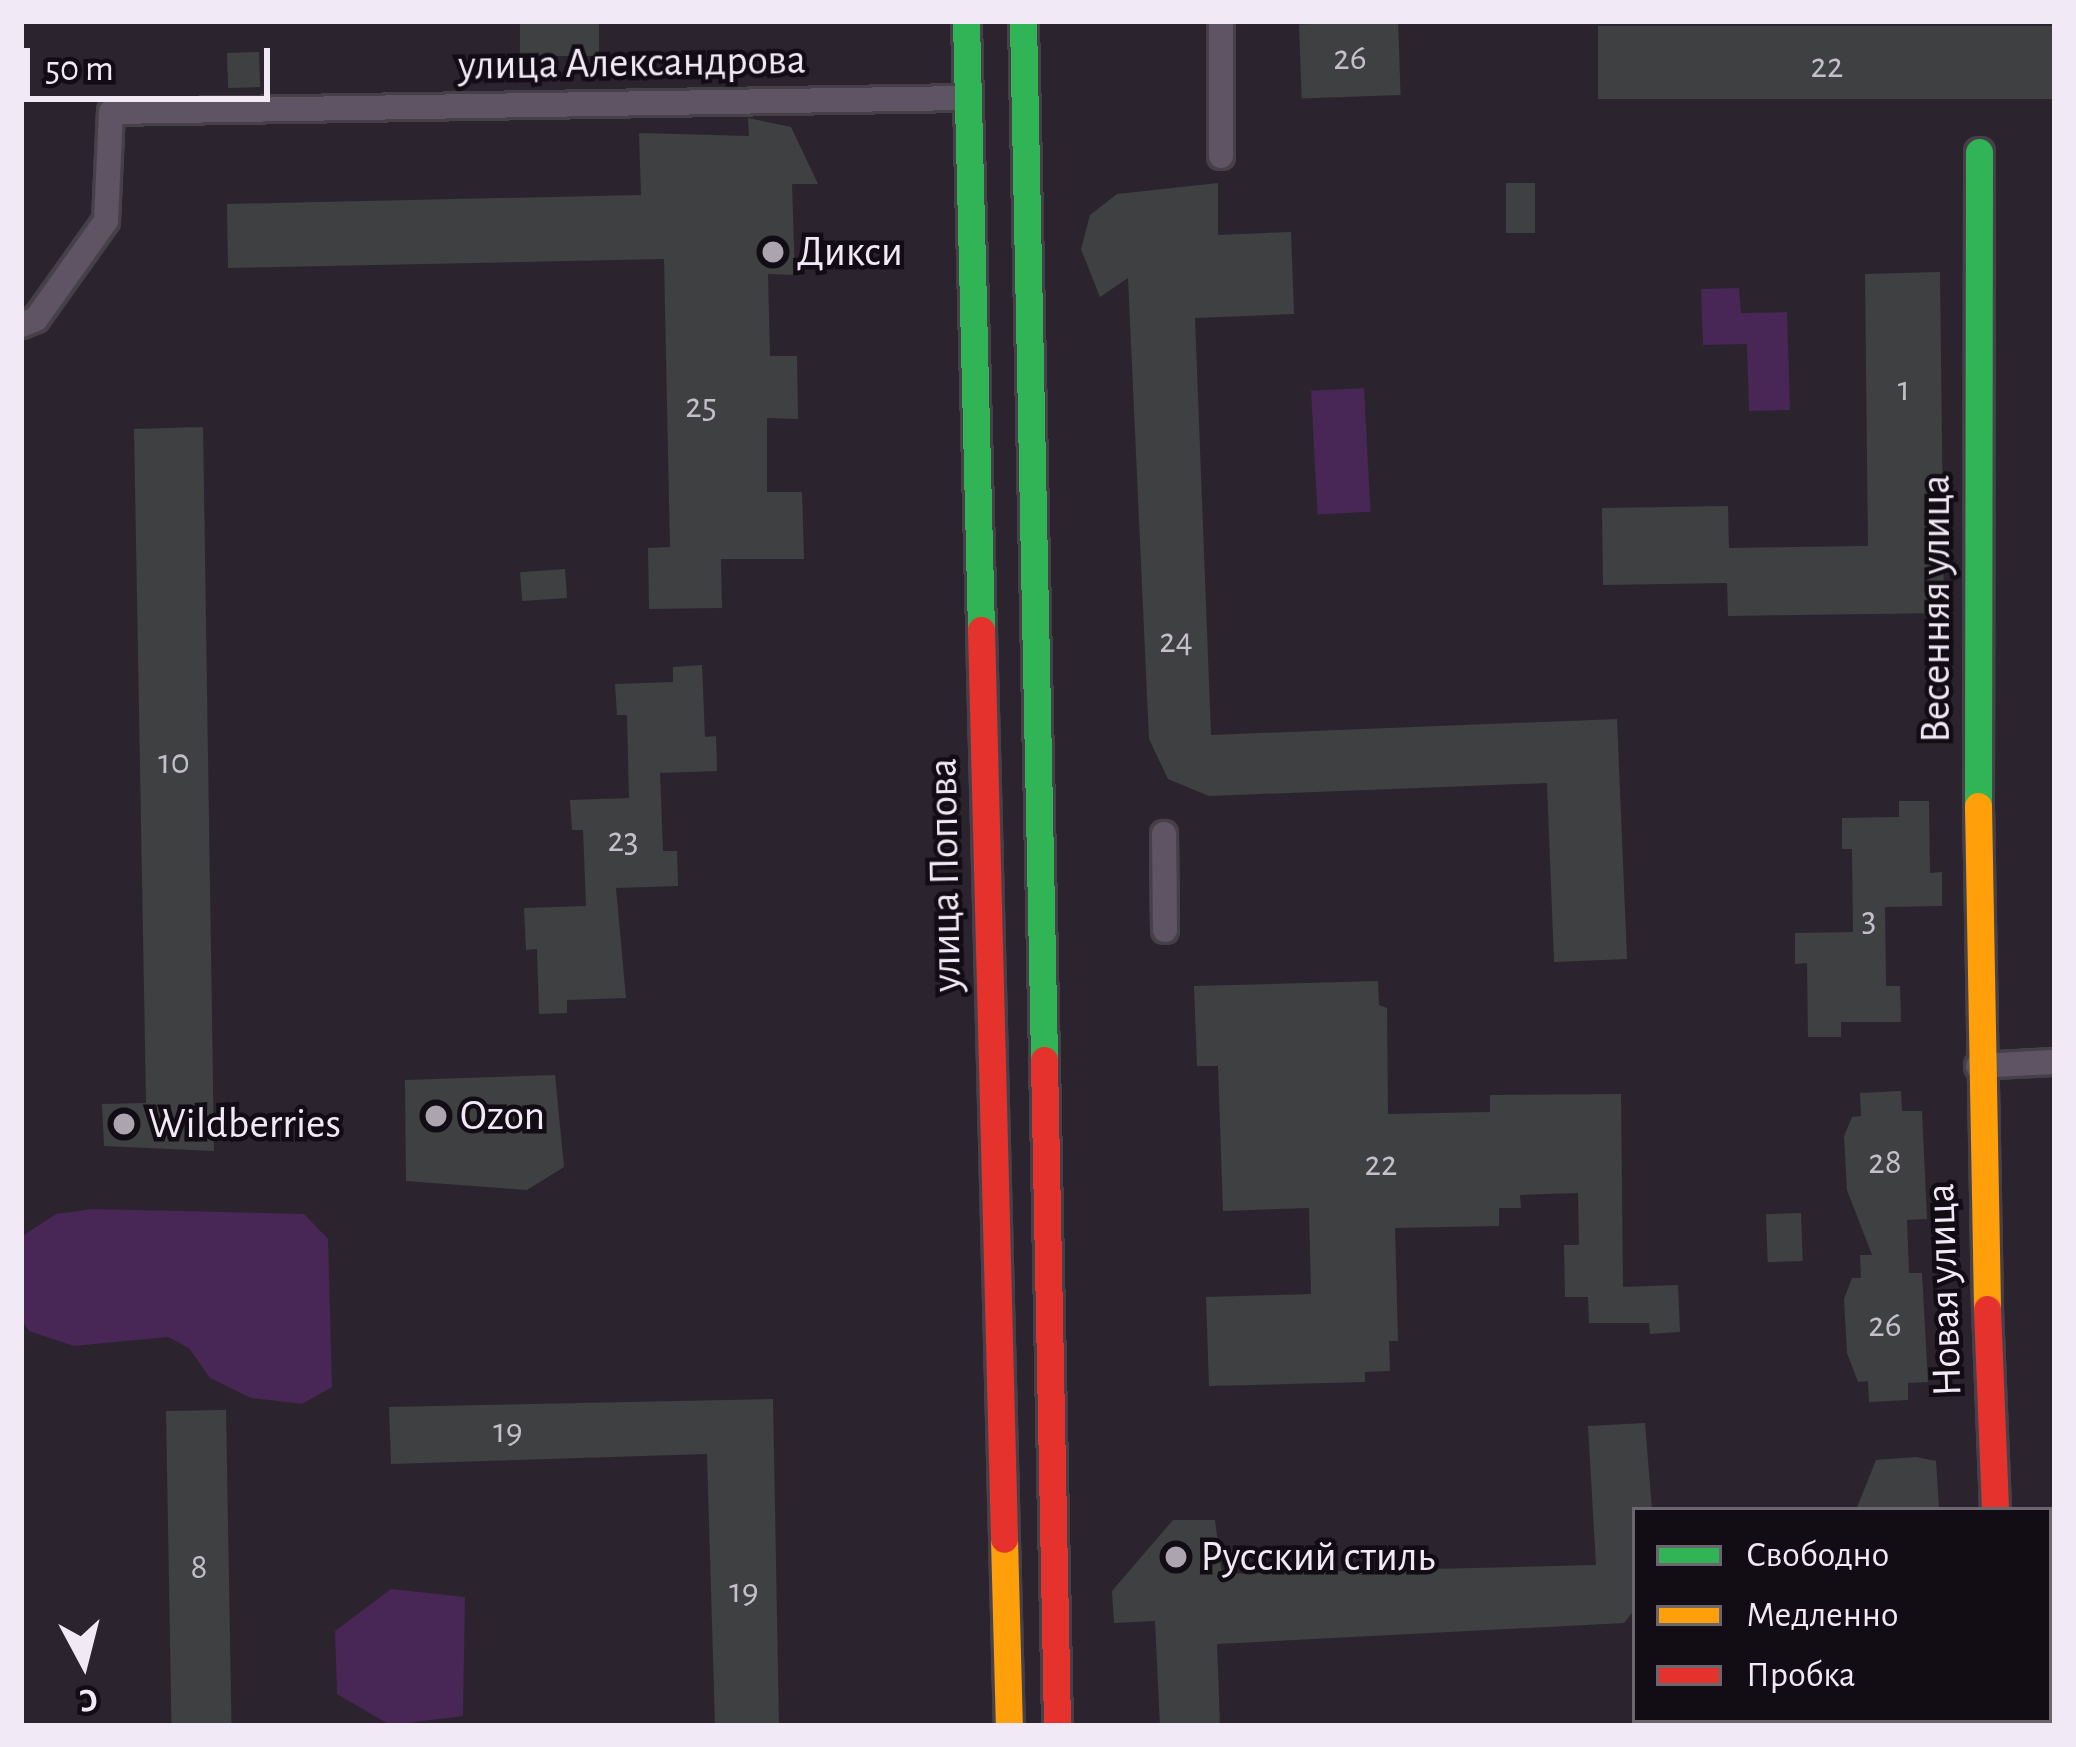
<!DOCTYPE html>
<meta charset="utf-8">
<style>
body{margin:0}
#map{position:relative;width:2076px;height:1747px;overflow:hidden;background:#2b242e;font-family:"Alegreya Sans",sans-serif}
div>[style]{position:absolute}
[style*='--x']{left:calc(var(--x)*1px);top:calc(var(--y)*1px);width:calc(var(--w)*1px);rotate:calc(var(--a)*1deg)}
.green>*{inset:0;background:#482655;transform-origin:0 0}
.building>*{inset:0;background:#3f4042;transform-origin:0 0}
.roads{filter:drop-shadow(3px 0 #464049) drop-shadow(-3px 0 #464049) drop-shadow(0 3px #464049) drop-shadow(0 -3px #464049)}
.street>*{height:24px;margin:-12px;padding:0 12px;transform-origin:12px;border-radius:12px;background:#5e5463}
.fast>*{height:27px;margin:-13.5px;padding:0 13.5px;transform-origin:13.5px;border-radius:13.5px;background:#30b455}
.slow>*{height:27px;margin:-13.5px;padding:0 13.5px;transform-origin:13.5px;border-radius:13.5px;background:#ff9f0a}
.jam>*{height:27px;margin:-13.5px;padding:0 13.5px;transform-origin:13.5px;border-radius:13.5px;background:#e5322d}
.dots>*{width:33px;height:33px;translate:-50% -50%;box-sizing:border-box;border:6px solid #120d14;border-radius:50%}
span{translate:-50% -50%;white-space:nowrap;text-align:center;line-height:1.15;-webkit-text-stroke:9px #120d14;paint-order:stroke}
.number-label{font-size:36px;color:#c4bfc8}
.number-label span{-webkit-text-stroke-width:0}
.street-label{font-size:42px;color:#f1e9f5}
.poi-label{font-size:42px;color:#f1e9f5}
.left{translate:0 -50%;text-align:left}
.frame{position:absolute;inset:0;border:24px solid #f1e9f5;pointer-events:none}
.legend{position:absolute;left:1632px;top:1507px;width:420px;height:216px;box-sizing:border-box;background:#120d14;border:3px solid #6b656e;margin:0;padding:15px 21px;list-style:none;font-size:36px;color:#f1e9f5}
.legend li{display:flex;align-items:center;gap:24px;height:60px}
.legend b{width:60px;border:3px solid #6b656e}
.north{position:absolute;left:24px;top:1603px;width:120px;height:120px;-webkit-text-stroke:9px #120d14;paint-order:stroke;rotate:173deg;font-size:33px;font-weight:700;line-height:48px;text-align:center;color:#f1e9f5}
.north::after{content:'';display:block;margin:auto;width:42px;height:54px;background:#f1e9f5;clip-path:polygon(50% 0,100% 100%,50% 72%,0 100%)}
.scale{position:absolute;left:24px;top:48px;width:246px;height:54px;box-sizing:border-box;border:6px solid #f1e9f5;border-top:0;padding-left:15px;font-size:36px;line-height:42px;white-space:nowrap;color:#f1e9f5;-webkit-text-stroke:9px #120d14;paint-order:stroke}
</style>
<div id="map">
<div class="green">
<div style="clip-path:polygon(1739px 288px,1741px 313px,1787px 312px,1790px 410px,1749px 411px,1747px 344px,1703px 345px,1701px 289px)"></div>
<div style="left:1364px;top:388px;width:124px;height:53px;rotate:87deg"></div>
<div style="clip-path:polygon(92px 1209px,304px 1214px,328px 1239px,332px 1387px,302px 1404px,251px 1398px,210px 1378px,189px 1348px,168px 1337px,74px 1346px,29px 1331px,21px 1319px,21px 1237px,56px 1214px)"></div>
<div style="clip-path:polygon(391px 1589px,465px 1597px,463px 1716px,390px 1725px,337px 1694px,335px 1631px)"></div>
</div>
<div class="building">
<div style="left:520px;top:21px;width:79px;height:35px"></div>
<div style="left:1398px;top:21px;width:74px;height:99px;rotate:88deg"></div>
<div style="left:2055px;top:26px;width:73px;height:457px;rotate:90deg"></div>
<div style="left:259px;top:52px;width:35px;height:32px;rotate:88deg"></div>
<div style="clip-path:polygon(748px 118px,791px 127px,818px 184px,792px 184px,795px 275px,768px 274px,770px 356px,797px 356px,798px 419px,767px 418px,767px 492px,802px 492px,804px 559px,721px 559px,722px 608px,649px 609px,648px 548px,670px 547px,664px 259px,228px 268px,227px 204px,641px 195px,639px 133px,749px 136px)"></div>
<div style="clip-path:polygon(1218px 183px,1218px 235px,1291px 232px,1294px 314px,1195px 318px,1211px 735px,1617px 719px,1627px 959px,1554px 962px,1547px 783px,1209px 796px,1168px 779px,1149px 739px,1128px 278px,1100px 297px,1081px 249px,1090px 215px,1117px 194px)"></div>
<div style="left:1506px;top:183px;width:29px;height:50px"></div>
<div style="clip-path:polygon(1940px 272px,1944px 613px,1728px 616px,1727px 583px,1603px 585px,1602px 508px,1728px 506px,1729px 548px,1868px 546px,1865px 274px)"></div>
<div style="clip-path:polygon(203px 427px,214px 1151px,104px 1146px,102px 1104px,146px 1103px,134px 429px)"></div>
<div style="left:565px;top:569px;width:29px;height:45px;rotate:86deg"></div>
<div style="clip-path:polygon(702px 665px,705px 737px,716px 736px,717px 771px,660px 773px,663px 851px,677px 851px,678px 886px,616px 888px,626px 998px,567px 1000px,567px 1013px,539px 1014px,537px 949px,526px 950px,524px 908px,586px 906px,583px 830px,572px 830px,570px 800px,629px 798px,627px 715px,617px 715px,615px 684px,673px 682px,673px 667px)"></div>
<div style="clip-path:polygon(1899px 801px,1929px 801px,1930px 873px,1942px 872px,1942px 906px,1885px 907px,1886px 986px,1900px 986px,1901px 1022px,1841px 1022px,1841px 1037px,1808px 1037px,1807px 963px,1795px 964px,1795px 933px,1853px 932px,1852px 849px,1842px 849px,1842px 818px,1899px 817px)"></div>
<div style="clip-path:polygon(1378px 981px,1379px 1005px,1387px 1008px,1388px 1114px,1490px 1112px,1490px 1095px,1621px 1094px,1623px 1287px,1678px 1285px,1680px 1332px,1650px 1334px,1649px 1323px,1589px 1323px,1588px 1297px,1565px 1297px,1564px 1245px,1579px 1245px,1578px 1193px,1520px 1195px,1521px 1208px,1499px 1208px,1499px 1226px,1395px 1228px,1398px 1341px,1389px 1341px,1390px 1371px,1365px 1372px,1365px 1382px,1209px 1386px,1206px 1297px,1311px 1294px,1309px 1208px,1223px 1211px,1218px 1066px,1197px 1066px,1194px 986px)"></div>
<div style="clip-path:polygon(555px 1075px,564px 1167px,527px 1190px,406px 1181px,405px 1080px)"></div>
<div style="clip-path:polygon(1901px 1091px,1902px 1111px,1922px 1111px,1927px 1219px,1907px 1220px,1909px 1273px,1922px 1273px,1928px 1382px,1908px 1383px,1908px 1400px,1869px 1402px,1868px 1381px,1858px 1382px,1847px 1353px,1844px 1299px,1852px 1278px,1861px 1278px,1860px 1255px,1872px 1255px,1847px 1190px,1844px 1136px,1852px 1117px,1861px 1116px,1860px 1093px)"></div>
<div style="left:1801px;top:1213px;width:48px;height:35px;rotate:88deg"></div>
<div style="clip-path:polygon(773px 1399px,779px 1726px,715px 1726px,707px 1454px,391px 1464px,389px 1407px)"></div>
<div style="left:226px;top:1410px;width:316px;height:60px;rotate:89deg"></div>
<div style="clip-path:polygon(1645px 1423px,1652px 1510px,1635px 1510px,1635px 1609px,1624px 1623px,1217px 1644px,1220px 1726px,1160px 1726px,1155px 1621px,1114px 1623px,1112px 1591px,1173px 1520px,1215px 1520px,1222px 1574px,1596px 1565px,1588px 1426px)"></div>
<div style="clip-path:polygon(1916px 1457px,1936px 1461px,1939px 1510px,1856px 1510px,1876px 1460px)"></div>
</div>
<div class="roads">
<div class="street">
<div style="--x:1221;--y:156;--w:135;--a:-90"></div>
<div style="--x:21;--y:325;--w:16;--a:-22"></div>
<div style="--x:36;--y:319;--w:120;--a:-54.5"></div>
<div style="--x:106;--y:221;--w:109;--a:-87.4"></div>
<div style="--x:111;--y:112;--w:857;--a:-0.94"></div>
<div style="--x:1164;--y:834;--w:96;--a:89.4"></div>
<div style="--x:1978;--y:1066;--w:77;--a:-3"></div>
<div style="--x:2003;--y:1720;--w:6;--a:90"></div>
</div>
<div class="fast">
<div style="--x:966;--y:21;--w:609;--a:88.59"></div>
<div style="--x:1023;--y:21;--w:1039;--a:88.84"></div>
<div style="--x:1978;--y:806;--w:654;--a:-89.91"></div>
</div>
<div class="slow">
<div style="--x:1978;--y:806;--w:503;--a:88.97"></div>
<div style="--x:1004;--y:1539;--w:187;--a:88.5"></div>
</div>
<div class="jam">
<div style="--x:981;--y:630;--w:909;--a:88.55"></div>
<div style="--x:1044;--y:1060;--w:666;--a:88.88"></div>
<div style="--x:1987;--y:1309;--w:201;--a:87.7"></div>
</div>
</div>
<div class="dots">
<div style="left:773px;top:252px;background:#aca4af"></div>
<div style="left:436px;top:1116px;background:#aca4af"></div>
<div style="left:124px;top:1124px;background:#aca4af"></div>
<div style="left:1176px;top:1557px;background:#aca4af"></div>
</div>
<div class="number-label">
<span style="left:1350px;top:59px">26</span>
<span style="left:1827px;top:67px">22</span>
<span style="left:1904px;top:390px">1</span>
<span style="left:701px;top:407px">25</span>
<span style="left:1176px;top:642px">24</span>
<span style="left:174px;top:763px">10</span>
<span style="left:623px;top:841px">23</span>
<span style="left:1869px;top:920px">3</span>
<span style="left:1885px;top:1163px">28</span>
<span style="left:1381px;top:1165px">22</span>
<span style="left:1885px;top:1326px">26</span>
<span style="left:508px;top:1432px">19</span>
<span style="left:199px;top:1568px">8</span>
<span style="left:744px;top:1592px">19</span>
</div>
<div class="street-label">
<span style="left:632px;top:63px;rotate:-1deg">улица Александрова</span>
<span style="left:1936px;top:609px;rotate:-90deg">Весенняя улица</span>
<span style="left:945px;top:875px;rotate:-91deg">улица Попова</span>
<span style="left:1944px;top:1290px;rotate:-92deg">Новая улица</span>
</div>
<div class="poi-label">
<span class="left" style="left:797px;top:252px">Дикси</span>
<span class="left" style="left:460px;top:1116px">Ozon</span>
<span class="left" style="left:148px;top:1124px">Wildberries</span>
<span class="left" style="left:1200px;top:1557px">Русский стиль</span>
</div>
<div class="frame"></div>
<ul class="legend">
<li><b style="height:15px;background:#30b455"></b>Свободно</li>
<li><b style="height:15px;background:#ff9f0a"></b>Медленно</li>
<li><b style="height:15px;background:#e5322d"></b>Пробка</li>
</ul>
<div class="north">С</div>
<div class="scale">50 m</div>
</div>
